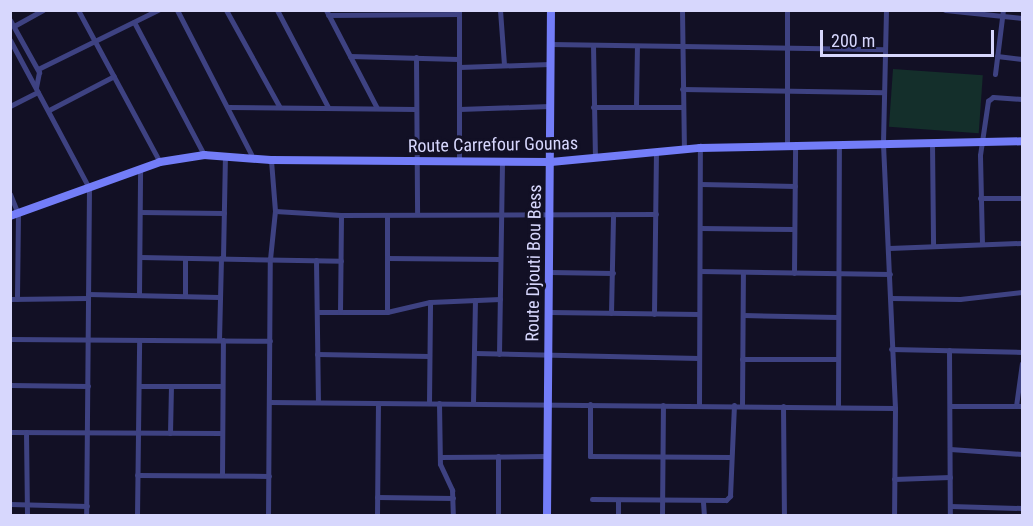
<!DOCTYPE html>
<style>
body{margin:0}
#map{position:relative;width:1033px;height:526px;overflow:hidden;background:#121025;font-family:"Roboto Condensed",sans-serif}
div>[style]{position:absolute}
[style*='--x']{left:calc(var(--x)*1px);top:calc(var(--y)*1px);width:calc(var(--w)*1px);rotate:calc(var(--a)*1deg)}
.green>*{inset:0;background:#142f2b;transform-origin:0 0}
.street>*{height:5px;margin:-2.5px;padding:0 2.5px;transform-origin:2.5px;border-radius:2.5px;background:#3e4282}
.secondary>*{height:8px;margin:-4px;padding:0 4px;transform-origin:4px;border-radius:4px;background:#737df8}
span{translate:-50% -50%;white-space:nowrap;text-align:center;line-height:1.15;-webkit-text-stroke:6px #121025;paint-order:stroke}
.street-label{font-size:18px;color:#d7d7fd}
.frame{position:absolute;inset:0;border:12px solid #d7d7fd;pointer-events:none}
.scale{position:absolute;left:820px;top:30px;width:174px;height:27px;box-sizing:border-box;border:3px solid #d7d7fd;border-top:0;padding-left:8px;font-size:18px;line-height:21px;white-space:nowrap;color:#d7d7fd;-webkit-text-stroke:4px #121025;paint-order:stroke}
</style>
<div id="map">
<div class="green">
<div style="left:893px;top:69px;width:90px;height:58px;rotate:4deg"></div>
</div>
<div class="street">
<div style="--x:78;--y:10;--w:173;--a:61.7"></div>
<div style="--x:177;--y:10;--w:166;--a:62.8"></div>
<div style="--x:226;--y:10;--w:110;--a:61.1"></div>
<div style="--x:277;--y:10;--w:110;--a:62.3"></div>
<div style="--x:326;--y:10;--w:110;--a:62.5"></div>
<div style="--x:459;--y:10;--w:152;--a:90"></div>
<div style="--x:500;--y:10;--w:55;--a:85.8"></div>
<div style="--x:682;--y:10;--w:139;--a:89.2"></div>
<div style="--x:886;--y:10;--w:134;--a:91.3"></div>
<div style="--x:883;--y:144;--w:264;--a:87.4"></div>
<div style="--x:895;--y:408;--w:108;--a:90.5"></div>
<div style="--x:945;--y:10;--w:77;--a:5.9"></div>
<div style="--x:328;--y:15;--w:131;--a:-0.4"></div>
<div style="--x:10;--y:20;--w:60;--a:60.9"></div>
<div style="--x:39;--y:72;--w:16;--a:101"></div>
<div style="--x:134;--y:22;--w:150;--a:62.2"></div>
<div style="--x:14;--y:26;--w:33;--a:-29"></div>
<div style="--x:10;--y:40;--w:168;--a:61.9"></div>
<div style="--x:89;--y:188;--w:328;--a:90.5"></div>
<div style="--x:550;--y:44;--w:335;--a:0.9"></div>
<div style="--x:593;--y:45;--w:112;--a:89"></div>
<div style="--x:350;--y:56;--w:108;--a:1.6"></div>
<div style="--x:997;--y:56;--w:25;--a:7"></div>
<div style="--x:416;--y:57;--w:157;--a:89.6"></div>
<div style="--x:459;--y:67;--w:91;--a:-1.9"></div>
<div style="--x:38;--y:69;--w:134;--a:-26.2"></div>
<div style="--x:995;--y:74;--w:64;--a:-82.9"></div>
<div style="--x:682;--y:89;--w:202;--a:0.9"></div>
<div style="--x:10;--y:106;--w:31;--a:-27"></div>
<div style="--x:228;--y:107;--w:188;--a:0.6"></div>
<div style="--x:593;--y:107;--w:89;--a:0"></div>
<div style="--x:636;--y:107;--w:61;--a:-89.1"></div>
<div style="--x:459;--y:109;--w:91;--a:-1.9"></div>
<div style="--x:49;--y:110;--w:73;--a:-27.6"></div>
<div style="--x:932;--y:143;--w:103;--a:89.4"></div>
<div style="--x:787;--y:146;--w:136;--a:-90"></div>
<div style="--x:700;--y:184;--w:95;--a:1.2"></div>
<div style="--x:10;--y:194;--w:22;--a:68"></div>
<div style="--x:18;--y:214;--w:85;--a:90.7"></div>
<div style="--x:980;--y:198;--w:42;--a:0"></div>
<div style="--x:275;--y:211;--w:66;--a:3.5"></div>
<div style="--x:341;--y:215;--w:315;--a:-0.2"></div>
<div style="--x:140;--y:212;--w:84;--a:0.7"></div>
<div style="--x:387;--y:215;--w:97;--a:90"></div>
<div style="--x:700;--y:228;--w:94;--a:0.6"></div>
<div style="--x:982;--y:244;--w:89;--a:-91.3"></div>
<div style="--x:980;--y:155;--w:55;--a:-81.6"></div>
<div style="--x:988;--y:101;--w:6;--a:-39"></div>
<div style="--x:993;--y:97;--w:29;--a:4"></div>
<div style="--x:889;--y:248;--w:133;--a:-2.2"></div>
<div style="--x:140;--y:257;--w:201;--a:1.1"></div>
<div style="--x:223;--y:258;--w:102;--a:-88.9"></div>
<div style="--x:387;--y:258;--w:113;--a:0.5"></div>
<div style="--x:316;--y:260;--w:142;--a:89.2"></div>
<div style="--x:700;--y:271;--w:190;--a:0.9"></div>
<div style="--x:549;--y:272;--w:64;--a:0.9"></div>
<div style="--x:794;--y:273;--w:127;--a:-89.5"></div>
<div style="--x:88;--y:294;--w:131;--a:1.3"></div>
<div style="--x:139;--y:295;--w:126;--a:-89.5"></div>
<div style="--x:185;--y:296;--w:38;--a:-90"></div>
<div style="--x:891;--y:298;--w:69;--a:0.8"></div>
<div style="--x:960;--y:299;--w:62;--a:-6.4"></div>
<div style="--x:10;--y:299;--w:78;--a:-0.7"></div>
<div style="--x:317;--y:312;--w:70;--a:0"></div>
<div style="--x:387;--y:312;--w:44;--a:-13.1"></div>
<div style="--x:430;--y:302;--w:70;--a:-2.5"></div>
<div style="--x:340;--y:312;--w:97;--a:-89.4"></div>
<div style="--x:549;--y:312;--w:150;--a:0.8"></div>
<div style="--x:611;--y:313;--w:99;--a:-88.8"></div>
<div style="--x:654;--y:314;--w:163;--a:-89.3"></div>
<div style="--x:743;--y:315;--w:94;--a:1.2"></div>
<div style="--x:10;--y:339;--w:260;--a:0.4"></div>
<div style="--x:219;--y:340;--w:82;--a:-88.6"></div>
<div style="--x:891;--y:349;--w:131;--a:1.3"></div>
<div style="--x:949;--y:350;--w:166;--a:89.7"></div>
<div style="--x:475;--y:353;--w:224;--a:1.3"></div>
<div style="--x:317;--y:354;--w:112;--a:1"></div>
<div style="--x:499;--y:354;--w:192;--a:-89.1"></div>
<div style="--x:742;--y:359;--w:95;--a:0"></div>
<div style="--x:10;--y:385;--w:78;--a:0.7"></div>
<div style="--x:139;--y:386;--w:83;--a:0"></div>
<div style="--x:269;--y:402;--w:626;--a:0.55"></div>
<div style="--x:429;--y:403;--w:101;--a:-89.4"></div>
<div style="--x:439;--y:403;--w:61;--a:89.1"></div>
<div style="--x:440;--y:464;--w:29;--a:65"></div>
<div style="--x:452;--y:490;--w:26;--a:88"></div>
<div style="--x:473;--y:403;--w:103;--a:-88.9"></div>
<div style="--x:590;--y:404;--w:52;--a:90"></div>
<div style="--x:590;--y:456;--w:141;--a:0.4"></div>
<div style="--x:699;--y:405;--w:257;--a:-89.8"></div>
<div style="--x:742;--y:406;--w:133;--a:-89.6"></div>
<div style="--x:783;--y:406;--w:110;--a:89.5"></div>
<div style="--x:838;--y:406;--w:260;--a:-89.8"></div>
<div style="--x:950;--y:406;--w:72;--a:0"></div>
<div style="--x:1016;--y:406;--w:43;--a:-82.1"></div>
<div style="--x:10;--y:432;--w:211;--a:0.3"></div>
<div style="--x:26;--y:432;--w:84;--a:89.3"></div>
<div style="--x:170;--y:433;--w:47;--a:-88.8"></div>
<div style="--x:950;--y:449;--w:72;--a:4"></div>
<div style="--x:440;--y:457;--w:107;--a:-0.5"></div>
<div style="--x:137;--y:475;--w:132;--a:0.4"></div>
<div style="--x:222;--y:475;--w:135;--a:-89.6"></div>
<div style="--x:894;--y:479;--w:56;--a:-2"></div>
<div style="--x:377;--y:497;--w:76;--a:0.8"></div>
<div style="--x:592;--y:499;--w:134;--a:0.4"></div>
<div style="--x:726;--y:500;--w:6;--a:-45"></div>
<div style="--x:730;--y:496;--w:91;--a:-87.5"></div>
<div style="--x:703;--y:502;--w:14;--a:86"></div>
<div style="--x:10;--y:504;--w:77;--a:1.5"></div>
<div style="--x:950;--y:506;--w:72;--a:1.6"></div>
<div style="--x:137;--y:516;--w:176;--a:-89.3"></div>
<div style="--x:268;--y:516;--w:257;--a:-89.6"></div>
<div style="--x:270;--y:259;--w:48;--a:-84.1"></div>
<div style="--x:275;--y:211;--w:51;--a:-94.5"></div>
<div style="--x:377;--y:516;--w:113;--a:-89.5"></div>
<div style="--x:498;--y:516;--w:60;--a:-90"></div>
<div style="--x:618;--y:516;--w:16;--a:-90"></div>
<div style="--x:662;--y:516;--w:111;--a:-89.5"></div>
</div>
<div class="secondary">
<div style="--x:10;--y:216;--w:159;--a:-19.8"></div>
<div style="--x:160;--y:162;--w:45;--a:-9"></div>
<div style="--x:204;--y:155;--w:67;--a:4.3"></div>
<div style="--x:271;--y:160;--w:280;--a:0.4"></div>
<div style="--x:551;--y:162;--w:150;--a:-5.4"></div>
<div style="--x:700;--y:148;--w:322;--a:-1.2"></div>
<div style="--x:547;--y:516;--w:506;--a:-89.55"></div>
</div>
<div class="street-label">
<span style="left:493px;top:145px;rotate:-1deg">Route Carrefour Gounas</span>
<span style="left:534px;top:263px;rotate:-89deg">Route Djouti Bou Bess</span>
</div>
<div class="frame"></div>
<div class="scale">200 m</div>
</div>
